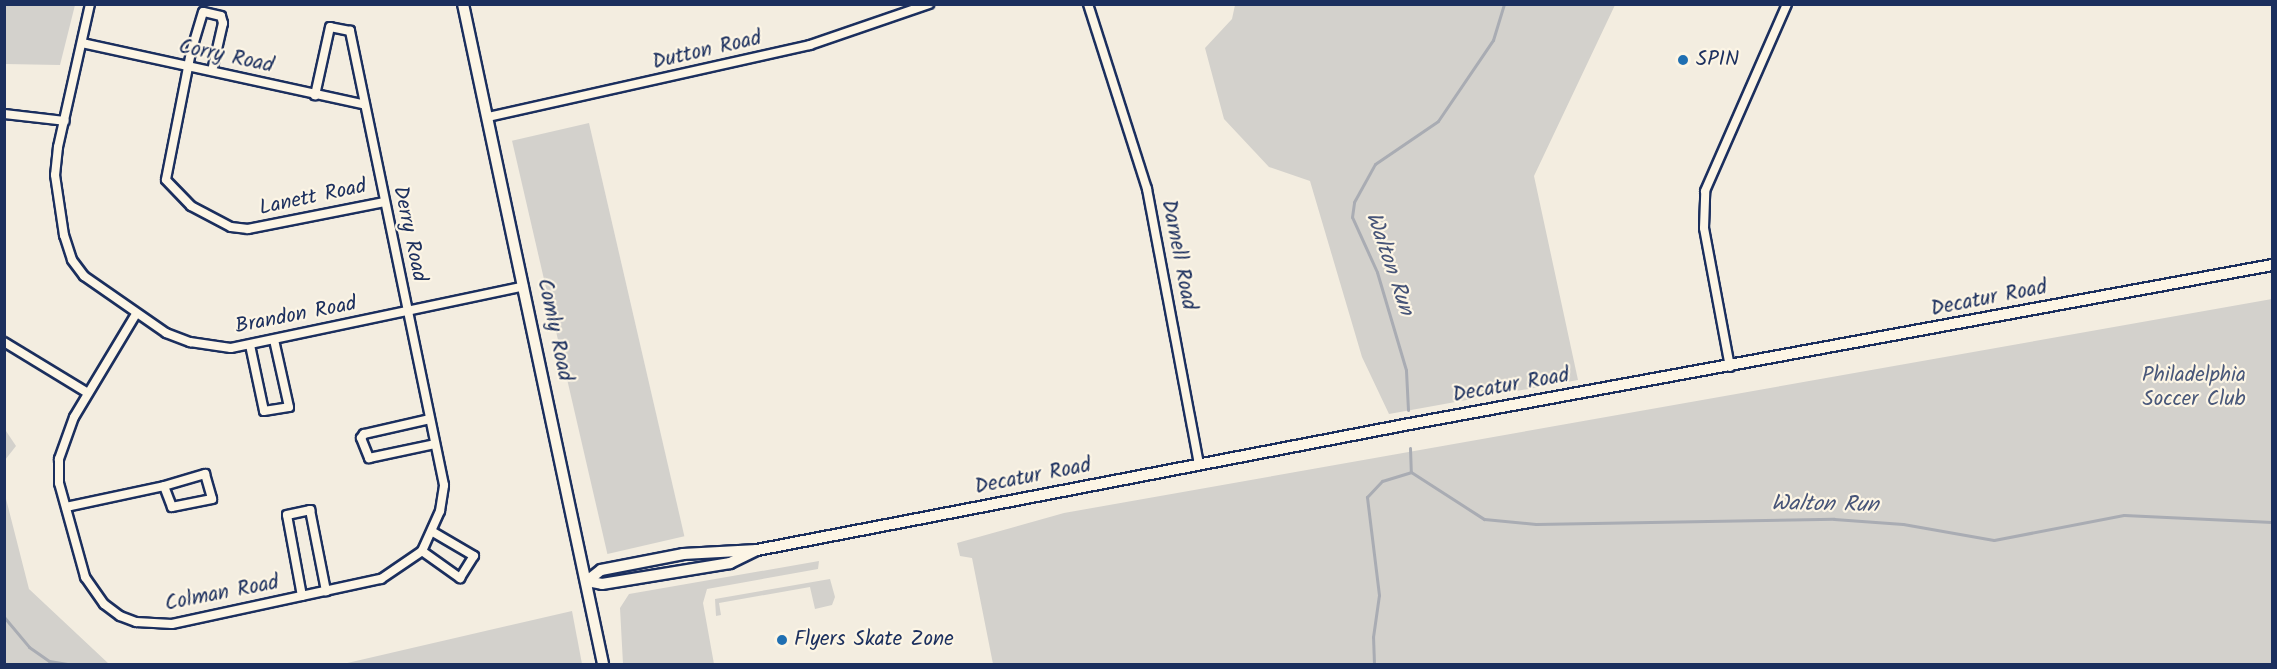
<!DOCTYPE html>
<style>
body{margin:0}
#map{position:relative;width:2277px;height:669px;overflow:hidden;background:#f3ede0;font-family:Kalam,sans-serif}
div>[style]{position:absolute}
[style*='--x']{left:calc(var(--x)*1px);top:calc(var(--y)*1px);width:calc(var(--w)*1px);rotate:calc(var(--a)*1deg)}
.green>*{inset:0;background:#d3d1cc;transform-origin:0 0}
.stream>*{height:3px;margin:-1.5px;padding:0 1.5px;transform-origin:1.5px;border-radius:1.5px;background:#a9acb3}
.roads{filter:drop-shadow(2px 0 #1b2f5e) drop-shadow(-2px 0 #1b2f5e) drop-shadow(0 2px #1b2f5e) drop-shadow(0 -2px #1b2f5e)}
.minor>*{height:8px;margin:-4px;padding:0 4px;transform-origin:4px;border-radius:4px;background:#fcf5e5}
.tertiary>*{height:10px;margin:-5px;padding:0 5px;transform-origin:5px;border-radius:5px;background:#fcf5e5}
.dots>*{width:16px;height:16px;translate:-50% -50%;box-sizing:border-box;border:3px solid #fcf5e5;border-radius:50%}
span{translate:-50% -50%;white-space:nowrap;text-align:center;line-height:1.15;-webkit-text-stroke:4.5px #fcf5e5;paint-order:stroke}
.street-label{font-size:21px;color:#1b2f5e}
.poi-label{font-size:21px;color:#1b2f5e}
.left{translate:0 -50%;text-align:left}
.park-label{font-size:21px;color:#49587a}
.water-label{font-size:22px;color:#465478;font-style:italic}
.frame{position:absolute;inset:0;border:6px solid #1b2f5e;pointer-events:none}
</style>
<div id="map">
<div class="green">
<div style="clip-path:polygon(5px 4px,75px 5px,60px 65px,5px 64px)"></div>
<div style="clip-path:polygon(1235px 5px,1615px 5px,1534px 176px,1578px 380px,1389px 414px,1362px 357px,1310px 181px,1269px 167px,1224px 119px,1205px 48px,1232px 19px)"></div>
<div style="left:589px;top:123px;width:424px;height:79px;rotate:77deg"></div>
<div style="clip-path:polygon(2272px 299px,2272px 664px,993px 664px,972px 558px,960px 556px,957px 543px,1064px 513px)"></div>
<div style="clip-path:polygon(4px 428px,16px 446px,5px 460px,4px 460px)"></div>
<div style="clip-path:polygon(4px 491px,29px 589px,109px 664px,5px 664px)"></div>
<div style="clip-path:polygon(819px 561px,818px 569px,707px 589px,703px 603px,714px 664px,623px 664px,620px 608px,629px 594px)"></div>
<div style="clip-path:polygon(830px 579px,835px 597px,832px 605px,815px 609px,810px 587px,719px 603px,721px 615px,716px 616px,715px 599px)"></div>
<div style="clip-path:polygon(572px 611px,582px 664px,343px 664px)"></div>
</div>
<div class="stream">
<div style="--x:1408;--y:410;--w:40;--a:-92.9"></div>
<div style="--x:1406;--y:370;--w:102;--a:-106.5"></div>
<div style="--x:1377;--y:272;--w:60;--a:-114.4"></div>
<div style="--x:1352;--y:217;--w:15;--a:-82"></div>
<div style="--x:1354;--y:202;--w:43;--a:-61.1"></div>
<div style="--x:1375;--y:164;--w:76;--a:-34.3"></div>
<div style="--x:1438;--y:121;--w:98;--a:-55.8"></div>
<div style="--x:1493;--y:40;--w:38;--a:-73"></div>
<div style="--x:1410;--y:448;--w:24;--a:88"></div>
<div style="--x:1411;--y:472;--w:87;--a:32.8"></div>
<div style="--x:1484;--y:519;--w:52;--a:5.5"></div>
<div style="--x:1536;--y:524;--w:298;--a:-1"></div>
<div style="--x:1834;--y:519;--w:69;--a:4.1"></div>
<div style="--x:1903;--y:524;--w:92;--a:10"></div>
<div style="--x:1994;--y:540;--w:132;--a:-10.9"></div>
<div style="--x:2124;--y:515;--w:148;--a:2.7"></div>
<div style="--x:4;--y:617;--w:39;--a:50"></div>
<div style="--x:29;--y:647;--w:24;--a:35"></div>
<div style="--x:49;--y:661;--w:20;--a:9"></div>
<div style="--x:70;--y:664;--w:16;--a:0"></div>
<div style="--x:1374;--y:664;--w:27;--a:-92"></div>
<div style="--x:1373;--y:637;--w:42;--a:-81.9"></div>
<div style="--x:1379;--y:595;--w:99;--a:-97"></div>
<div style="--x:1367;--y:497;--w:22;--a:-47"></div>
<div style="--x:1382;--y:481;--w:30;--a:-17"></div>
</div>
<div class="roads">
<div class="minor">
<div style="--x:90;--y:4;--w:147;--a:102.6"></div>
<div style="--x:58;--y:147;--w:28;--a:96"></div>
<div style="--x:55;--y:175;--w:61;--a:81.5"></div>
<div style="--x:64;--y:235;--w:26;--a:72"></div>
<div style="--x:72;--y:260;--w:20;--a:53"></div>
<div style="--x:84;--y:276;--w:100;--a:34.8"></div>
<div style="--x:166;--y:333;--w:26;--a:21"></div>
<div style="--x:190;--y:342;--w:41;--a:8.3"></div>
<div style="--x:231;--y:348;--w:299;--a:-11.9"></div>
<div style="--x:1088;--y:4;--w:194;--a:72.3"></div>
<div style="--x:1147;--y:189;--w:280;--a:79.3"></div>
<div style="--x:82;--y:43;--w:287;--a:12.3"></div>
<div style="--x:212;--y:71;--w:49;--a:-77.1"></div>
<div style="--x:223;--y:23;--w:7;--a:-106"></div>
<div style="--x:221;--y:16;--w:18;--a:-167"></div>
<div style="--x:203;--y:12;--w:42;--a:106.7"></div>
<div style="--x:191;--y:52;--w:130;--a:101.1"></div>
<div style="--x:166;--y:180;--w:36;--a:46"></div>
<div style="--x:191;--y:206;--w:45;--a:27.7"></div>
<div style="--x:231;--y:227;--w:17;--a:7"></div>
<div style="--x:248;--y:229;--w:139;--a:-11.2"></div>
<div style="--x:4;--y:114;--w:61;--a:6.5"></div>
<div style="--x:488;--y:117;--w:330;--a:-12.6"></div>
<div style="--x:810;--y:45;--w:126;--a:-19"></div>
<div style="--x:136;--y:314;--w:120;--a:121"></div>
<div style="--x:74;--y:417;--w:45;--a:109.7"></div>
<div style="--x:59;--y:459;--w:24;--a:90"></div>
<div style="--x:59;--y:483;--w:98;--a:74.5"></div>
<div style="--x:85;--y:577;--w:33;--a:55"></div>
<div style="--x:104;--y:604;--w:20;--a:37"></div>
<div style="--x:120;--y:616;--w:17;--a:21"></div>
<div style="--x:136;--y:622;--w:36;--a:3"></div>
<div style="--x:172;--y:624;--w:214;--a:-12.2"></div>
<div style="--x:381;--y:579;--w:50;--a:-34.3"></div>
<div style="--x:422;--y:551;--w:44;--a:-65.8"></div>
<div style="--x:440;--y:511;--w:26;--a:-81"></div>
<div style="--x:444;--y:485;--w:464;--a:-101.7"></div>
<div style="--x:350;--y:31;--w:20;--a:-169"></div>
<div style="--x:330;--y:27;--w:70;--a:102.4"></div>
<div style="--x:4;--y:342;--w:98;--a:31.3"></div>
<div style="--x:250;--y:345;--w:67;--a:78"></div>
<div style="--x:264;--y:411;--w:25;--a:-9"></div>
<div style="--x:289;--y:407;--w:69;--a:-102.6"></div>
<div style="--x:1730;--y:367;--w:141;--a:-100.6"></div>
<div style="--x:1704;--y:228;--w:37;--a:-88"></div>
<div style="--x:1705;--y:191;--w:204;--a:-66.3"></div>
<div style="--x:430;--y:419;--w:68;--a:167.2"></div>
<div style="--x:364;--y:434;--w:5;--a:127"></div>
<div style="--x:361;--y:438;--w:22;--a:68"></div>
<div style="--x:369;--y:458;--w:67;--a:-12"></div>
<div style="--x:205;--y:474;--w:26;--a:74"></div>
<div style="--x:212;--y:499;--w:41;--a:168.7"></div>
<div style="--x:172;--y:507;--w:22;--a:-111"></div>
<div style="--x:164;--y:486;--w:43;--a:-16.3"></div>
<div style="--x:66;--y:507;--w:100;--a:-12.1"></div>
<div style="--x:422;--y:551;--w:47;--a:35.4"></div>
<div style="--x:460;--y:578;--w:26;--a:-58"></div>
<div style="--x:474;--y:556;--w:48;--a:-149.7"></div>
<div style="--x:302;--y:596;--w:82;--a:-100.5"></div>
<div style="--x:287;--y:515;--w:24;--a:-12"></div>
<div style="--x:310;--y:510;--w:83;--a:78.8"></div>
</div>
<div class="tertiary">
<div style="--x:463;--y:4;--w:675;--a:78.02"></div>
<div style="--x:587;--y:581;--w:18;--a:-38"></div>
<div style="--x:601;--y:570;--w:84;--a:-11"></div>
<div style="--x:683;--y:554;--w:74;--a:-3.1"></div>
<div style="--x:757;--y:550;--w:659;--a:-10.93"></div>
<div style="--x:1404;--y:425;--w:883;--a:-10.44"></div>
<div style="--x:587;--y:581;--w:15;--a:11"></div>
<div style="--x:602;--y:584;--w:130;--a:-9.3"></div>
<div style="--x:730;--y:563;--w:28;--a:-26"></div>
</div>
</div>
<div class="dots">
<div style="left:1683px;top:60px;background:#1f6fb2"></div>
<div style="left:782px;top:640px;background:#1f6fb2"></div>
</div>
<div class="street-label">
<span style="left:707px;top:51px;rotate:-13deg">Dutton Road</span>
<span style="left:226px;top:57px;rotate:12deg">Corry Road</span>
<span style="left:313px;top:198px;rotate:-12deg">Lanett Road</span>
<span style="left:409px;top:234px;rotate:78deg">Derry Road</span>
<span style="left:1178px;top:255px;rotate:79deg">Darnell Road</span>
<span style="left:1989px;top:299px;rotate:-11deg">Decatur Road</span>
<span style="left:296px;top:316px;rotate:-11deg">Brandon Road</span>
<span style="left:554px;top:330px;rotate:78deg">Comly Road</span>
<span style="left:1511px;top:386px;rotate:-10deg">Decatur Road</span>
<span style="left:1033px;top:477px;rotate:-11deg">Decatur Road</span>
<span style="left:222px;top:594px;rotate:-11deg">Colman Road</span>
</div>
<div class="poi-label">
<span class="left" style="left:1696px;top:60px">SPIN</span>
<span class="left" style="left:794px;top:640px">Flyers Skate Zone</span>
</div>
<div class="park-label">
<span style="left:2194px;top:388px">Philadelphia<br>Soccer Club</span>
</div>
<div class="water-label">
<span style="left:1389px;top:264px;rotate:71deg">Walton Run</span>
<span style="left:1825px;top:505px;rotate:1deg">Walton Run</span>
</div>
<div class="frame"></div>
</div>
